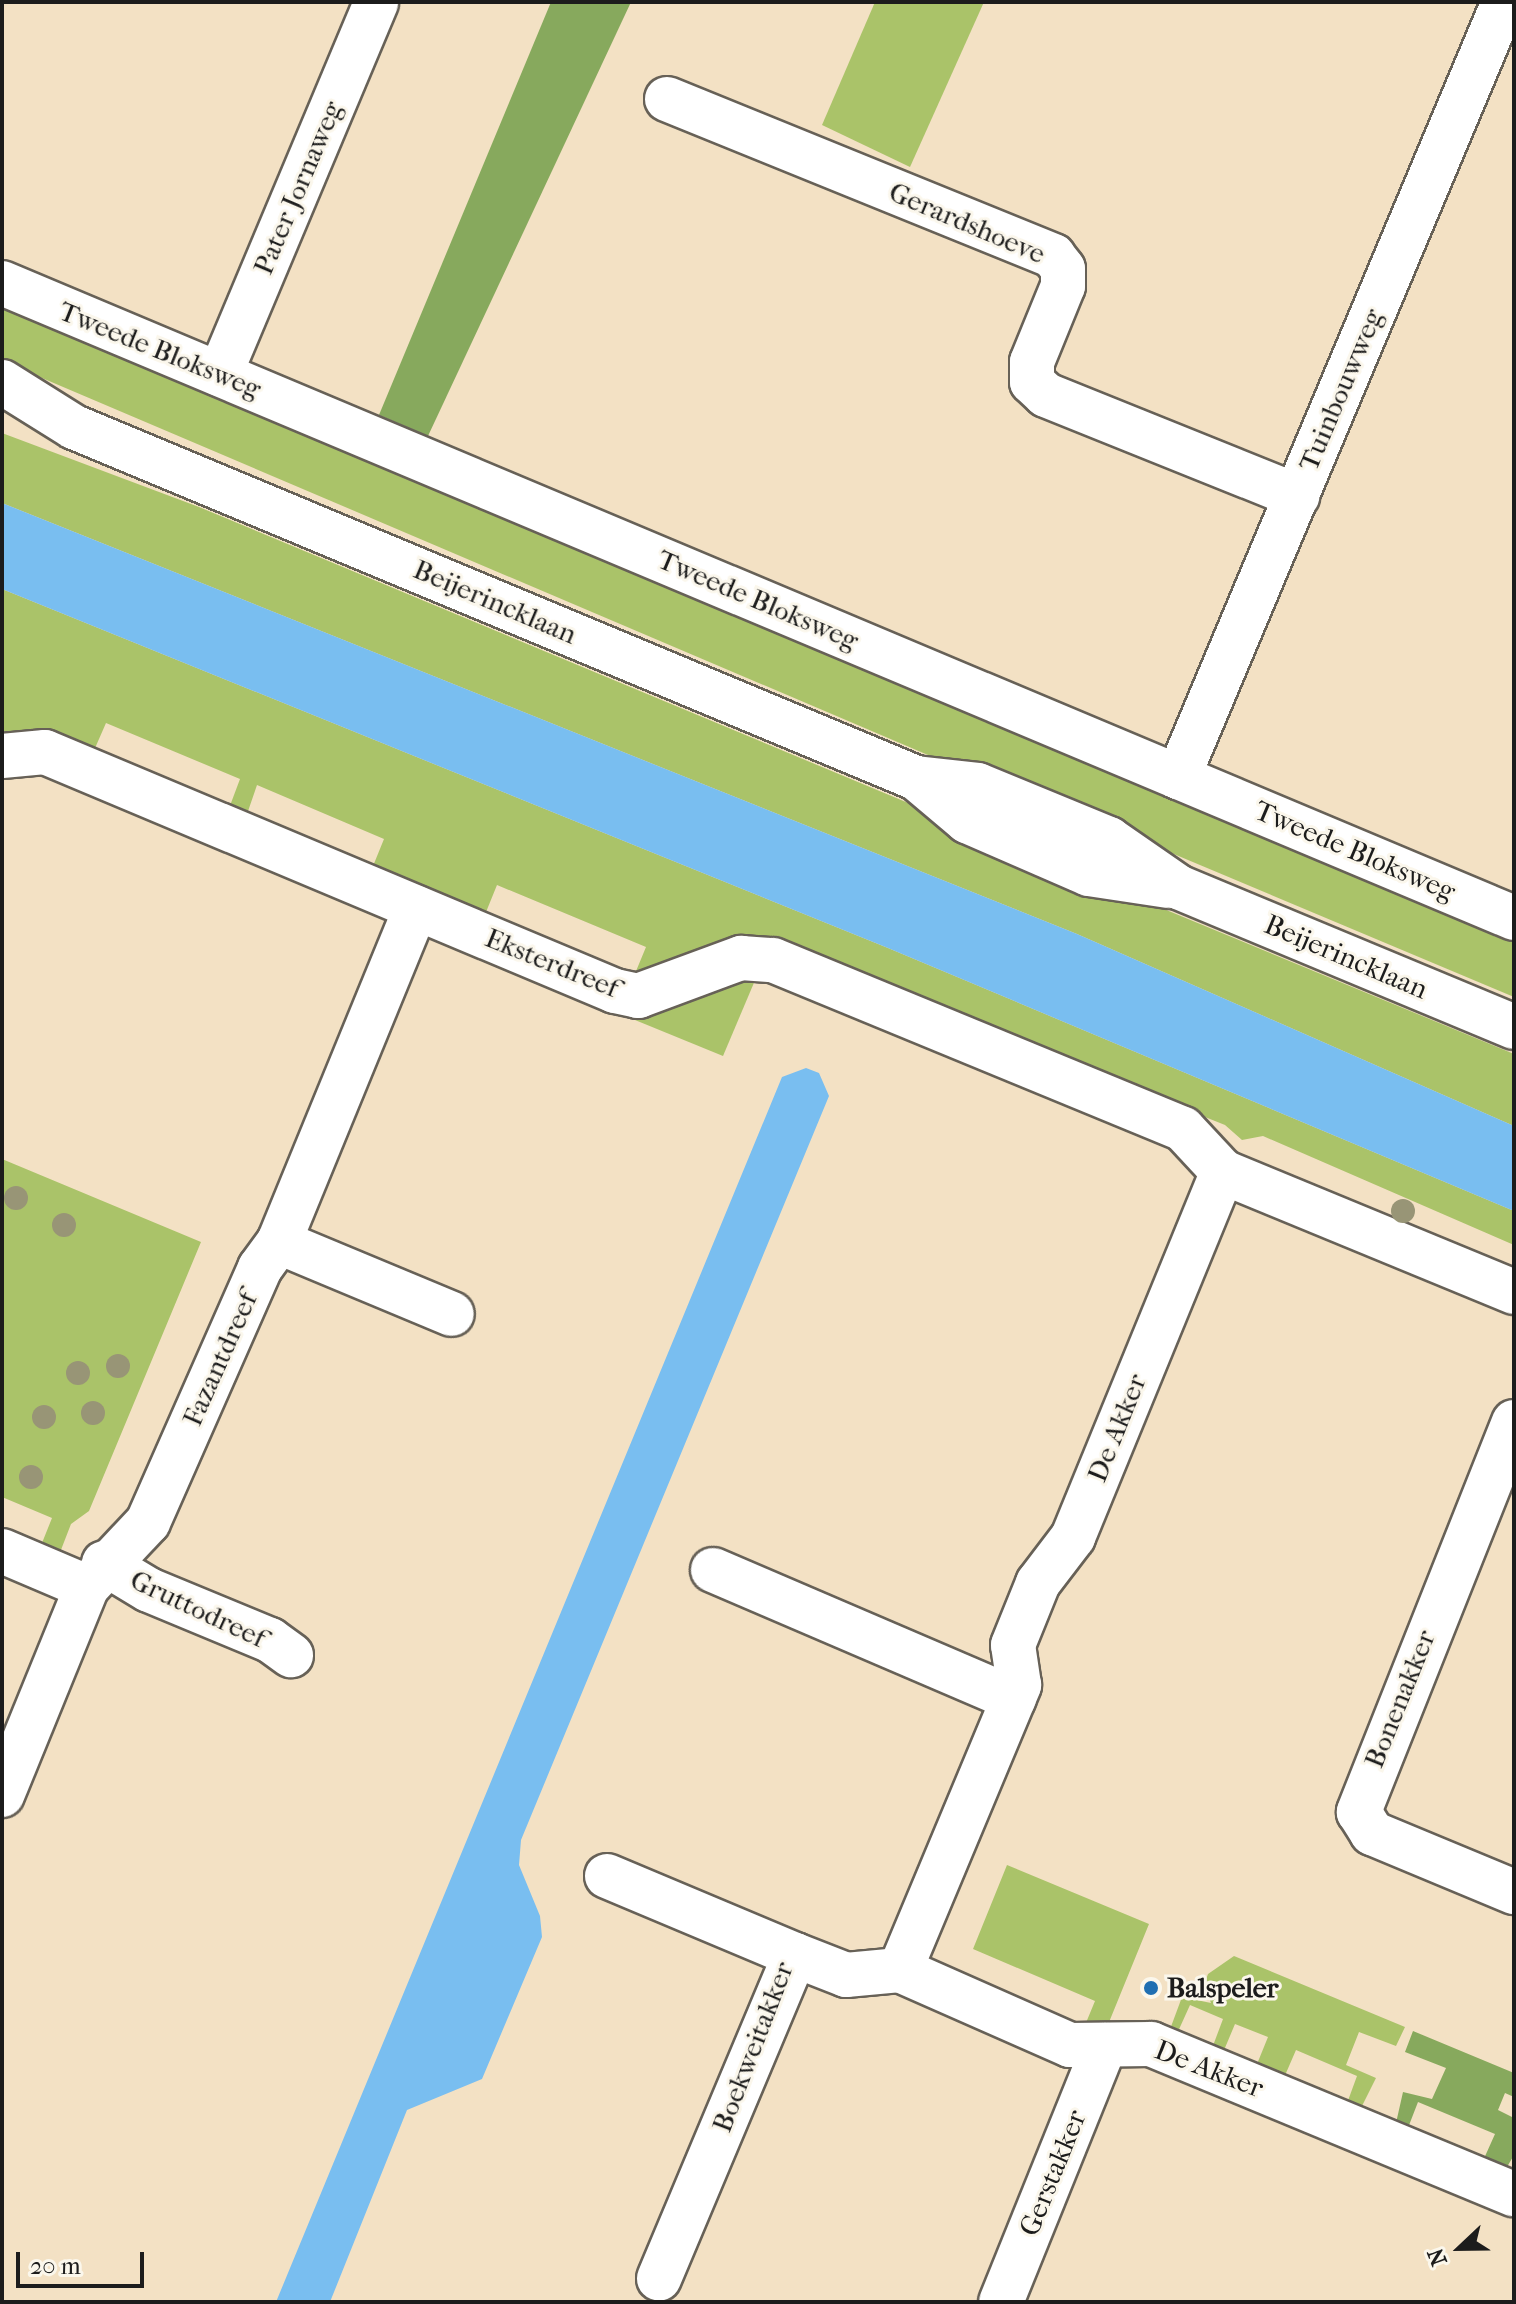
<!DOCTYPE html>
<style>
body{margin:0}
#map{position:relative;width:1516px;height:2304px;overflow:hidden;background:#f3e1c4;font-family:"IM FELL French Canon",serif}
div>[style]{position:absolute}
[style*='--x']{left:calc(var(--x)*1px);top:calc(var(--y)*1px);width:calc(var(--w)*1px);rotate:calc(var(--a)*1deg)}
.green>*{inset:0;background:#aac369}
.forest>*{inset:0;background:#87a95d}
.water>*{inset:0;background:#79bef0}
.roads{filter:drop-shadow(2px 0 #676157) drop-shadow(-2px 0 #676157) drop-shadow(0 2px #676157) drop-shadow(0 -2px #676157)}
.minor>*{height:44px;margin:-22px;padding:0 22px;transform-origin:22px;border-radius:22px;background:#fff}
.secondary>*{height:44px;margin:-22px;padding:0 22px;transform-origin:22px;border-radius:22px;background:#fff}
.trees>*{width:24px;height:24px;margin:-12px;border-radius:50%;background:#989576}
.dots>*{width:22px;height:22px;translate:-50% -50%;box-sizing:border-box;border:4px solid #fbf7ec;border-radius:50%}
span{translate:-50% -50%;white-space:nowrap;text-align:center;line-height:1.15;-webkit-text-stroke:6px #fbf7ec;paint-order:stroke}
.street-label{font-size:28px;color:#1c1c1c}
.poi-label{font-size:28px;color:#1c1c1c;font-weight:700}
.left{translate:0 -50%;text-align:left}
.frame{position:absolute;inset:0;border:4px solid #1c1c1c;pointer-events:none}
.north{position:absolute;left:1420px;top:2208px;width:80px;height:80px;-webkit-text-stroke:6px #fbf7ec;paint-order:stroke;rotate:248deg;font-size:22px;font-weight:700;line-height:32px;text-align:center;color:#1c1c1c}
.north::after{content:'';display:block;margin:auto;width:28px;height:36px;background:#1c1c1c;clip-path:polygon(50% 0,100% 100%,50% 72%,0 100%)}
.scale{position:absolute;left:16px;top:2252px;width:128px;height:36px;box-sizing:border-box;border:4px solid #1c1c1c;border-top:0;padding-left:10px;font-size:24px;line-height:28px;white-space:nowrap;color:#1c1c1c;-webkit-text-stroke:6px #fbf7ec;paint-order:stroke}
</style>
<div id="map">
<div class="green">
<div style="clip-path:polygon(875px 2px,984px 2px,910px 167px,822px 125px)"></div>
<div style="clip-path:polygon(2px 307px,1514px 935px,1514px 997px,955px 762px,928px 755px,2px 361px)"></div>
<div style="clip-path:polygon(2px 433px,199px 507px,913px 805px,969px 839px,1147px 902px,1514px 1054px,1514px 1126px,1077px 934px,2px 503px)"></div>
<div style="clip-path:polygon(2px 589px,888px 948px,1514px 1211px,1514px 1245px,1263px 1136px,1242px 1140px,1225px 1125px,867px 982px,634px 976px,646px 947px,497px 885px,484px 917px,371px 871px,384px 839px,257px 785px,246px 817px,228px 811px,240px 779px,106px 723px,92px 755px,41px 734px,2px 731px)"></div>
<div style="clip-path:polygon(756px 978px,723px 1056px,635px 1020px)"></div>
<div style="clip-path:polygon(2px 1159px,201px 1242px,89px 1511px,71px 1524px,59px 1555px,40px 1548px,52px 1518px,2px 1497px)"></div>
<div style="clip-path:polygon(1007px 1865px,1149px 1924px,1105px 2032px,1083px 2030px,1095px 2001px,973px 1949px)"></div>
<div style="clip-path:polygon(1234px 1956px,1405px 2027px,1396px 2046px,1359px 2032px,1346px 2065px,1376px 2078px,1362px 2106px,1346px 2106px,1357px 2076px,1296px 2050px,1283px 2080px,1255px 2069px,1268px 2037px,1235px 2024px,1222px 2055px,1211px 2051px,1223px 2019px,1190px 2005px,1176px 2036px,1169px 2032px,1182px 1997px,1211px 2003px,1204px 1985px,1208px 1974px)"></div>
</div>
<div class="forest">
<div style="clip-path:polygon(551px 2px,631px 2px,428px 436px,379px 415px)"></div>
<div style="clip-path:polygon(1413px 2031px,1514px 2073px,1514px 2097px,1505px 2093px,1498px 2110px,1514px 2118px,1514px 2155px,1507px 2167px,1495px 2169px,1482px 2163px,1495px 2134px,1418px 2102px,1406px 2133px,1396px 2123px,1403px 2092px,1432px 2099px,1446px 2068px,1405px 2052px)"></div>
</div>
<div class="water">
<div style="clip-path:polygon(2px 503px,1077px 934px,1514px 1126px,1514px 1211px,888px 948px,2px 589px)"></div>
<div style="clip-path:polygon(806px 1068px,819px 1073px,829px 1096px,521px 1840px,519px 1865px,540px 1916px,542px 1937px,482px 2079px,407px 2110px,330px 2302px,276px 2302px,782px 1077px)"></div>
</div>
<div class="roads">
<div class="minor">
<div style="--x:667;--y:99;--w:417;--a:22.1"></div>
<div style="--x:1053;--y:256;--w:16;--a:52"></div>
<div style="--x:1063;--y:269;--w:17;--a:90"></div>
<div style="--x:1063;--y:286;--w:82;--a:112.2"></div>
<div style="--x:1032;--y:362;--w:20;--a:90"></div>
<div style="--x:1032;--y:382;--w:19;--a:43"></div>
<div style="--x:1046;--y:395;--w:271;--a:21.9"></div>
<div style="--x:2;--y:283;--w:1640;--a:22.78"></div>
<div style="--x:220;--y:374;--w:403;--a:-67.2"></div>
<div style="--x:2;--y:756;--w:43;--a:-5.3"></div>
<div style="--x:45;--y:752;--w:618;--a:22.75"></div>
<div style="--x:615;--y:991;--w:24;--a:12"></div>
<div style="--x:638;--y:996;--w:110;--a:-20.3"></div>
<div style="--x:741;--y:958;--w:32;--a:4"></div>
<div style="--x:773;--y:960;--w:443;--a:22.4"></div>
<div style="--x:1183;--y:1129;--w:59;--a:47.1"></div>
<div style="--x:1178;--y:777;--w:841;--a:-67.19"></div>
<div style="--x:279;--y:1242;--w:187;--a:22.6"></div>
<div style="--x:1514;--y:1422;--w:420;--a:111.7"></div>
<div style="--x:1359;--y:1812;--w:25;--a:58"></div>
<div style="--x:1372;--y:1833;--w:154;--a:22.6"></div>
<div style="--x:2;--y:1551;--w:92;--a:23"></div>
<div style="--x:104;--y:1563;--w:52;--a:31"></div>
<div style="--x:149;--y:1590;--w:131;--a:22.5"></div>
<div style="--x:270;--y:1640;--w:26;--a:36"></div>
<div style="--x:713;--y:1570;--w:327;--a:23.2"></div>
<div style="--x:2;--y:1795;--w:225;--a:-67.8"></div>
<div style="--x:87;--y:1587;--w:89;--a:-46.8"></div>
<div style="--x:148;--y:1522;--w:278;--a:-66.2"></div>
<div style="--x:260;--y:1268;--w:32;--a:-54"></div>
<div style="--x:279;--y:1242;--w:361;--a:-67.7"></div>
<div style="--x:607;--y:1876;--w:204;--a:22.8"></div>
<div style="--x:795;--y:1955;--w:351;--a:112.8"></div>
<div style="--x:795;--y:1955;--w:55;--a:21.4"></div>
<div style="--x:846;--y:1975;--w:54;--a:-5.3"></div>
<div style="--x:900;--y:1970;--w:186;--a:23.8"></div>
<div style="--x:1070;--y:2045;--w:81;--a:-0.7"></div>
<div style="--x:1151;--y:2044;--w:393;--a:22.5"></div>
<div style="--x:900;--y:1970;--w:309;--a:-67.3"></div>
<div style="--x:1019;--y:1685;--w:40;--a:-98.5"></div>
<div style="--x:1013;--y:1645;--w:67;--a:-68"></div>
<div style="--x:1038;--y:1583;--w:58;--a:-52.7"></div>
<div style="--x:1073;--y:1537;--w:395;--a:-67.7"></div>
<div style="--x:1223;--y:1172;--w:315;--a:22.4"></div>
<div style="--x:1001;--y:2302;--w:277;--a:-68"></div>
</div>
<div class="secondary">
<div style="--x:2;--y:382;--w:85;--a:32"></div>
<div style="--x:74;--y:427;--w:912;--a:22.63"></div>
<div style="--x:916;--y:778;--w:62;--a:6.4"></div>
<div style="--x:978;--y:785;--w:142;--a:22.4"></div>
<div style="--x:1109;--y:839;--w:84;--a:34.8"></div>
<div style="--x:1178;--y:887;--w:364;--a:22.6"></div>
<div style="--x:916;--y:778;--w:67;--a:40.1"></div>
<div style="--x:967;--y:821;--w:133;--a:23.5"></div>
<div style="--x:1089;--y:874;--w:80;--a:8.6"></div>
</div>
</div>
<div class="trees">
<div style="left:16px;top:1198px"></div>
<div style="left:1403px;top:1211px"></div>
<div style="left:64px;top:1225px"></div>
<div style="left:118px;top:1366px"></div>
<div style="left:78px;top:1373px"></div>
<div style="left:93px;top:1413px"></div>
<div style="left:44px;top:1417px"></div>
<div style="left:31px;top:1477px"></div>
</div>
<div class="dots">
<div style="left:1151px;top:1988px;background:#1f6fb2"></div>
</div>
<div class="street-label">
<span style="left:298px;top:188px;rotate:-67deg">Pater Jornaweg</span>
<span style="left:967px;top:223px;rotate:23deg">Gerardshoeve</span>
<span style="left:160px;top:350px;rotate:22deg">Tweede Bloksweg</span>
<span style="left:1341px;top:390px;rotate:-67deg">Tuinbouwweg</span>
<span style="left:758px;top:600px;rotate:23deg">Tweede Bloksweg</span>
<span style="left:495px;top:602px;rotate:23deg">Beijerincklaan</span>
<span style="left:1355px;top:851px;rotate:23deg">Tweede Bloksweg</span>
<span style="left:1346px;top:957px;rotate:23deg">Beijerincklaan</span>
<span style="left:552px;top:963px;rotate:22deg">Eksterdreef</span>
<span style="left:220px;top:1359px;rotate:-66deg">Fazantdreef</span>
<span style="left:1117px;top:1428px;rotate:-68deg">De Akker</span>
<span style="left:198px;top:1609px;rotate:25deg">Gruttodreef</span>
<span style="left:1400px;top:1699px;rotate:-68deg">Bonenakker</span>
<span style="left:753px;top:2047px;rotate:-69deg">Boekweitakker</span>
<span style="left:1209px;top:2069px;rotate:21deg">De Akker</span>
<span style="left:1053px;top:2173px;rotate:-68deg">Gerstakker</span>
</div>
<div class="poi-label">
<span class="left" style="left:1167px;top:1988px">Balspeler</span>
</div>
<div class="frame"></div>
<div class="north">N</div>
<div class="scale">20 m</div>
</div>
